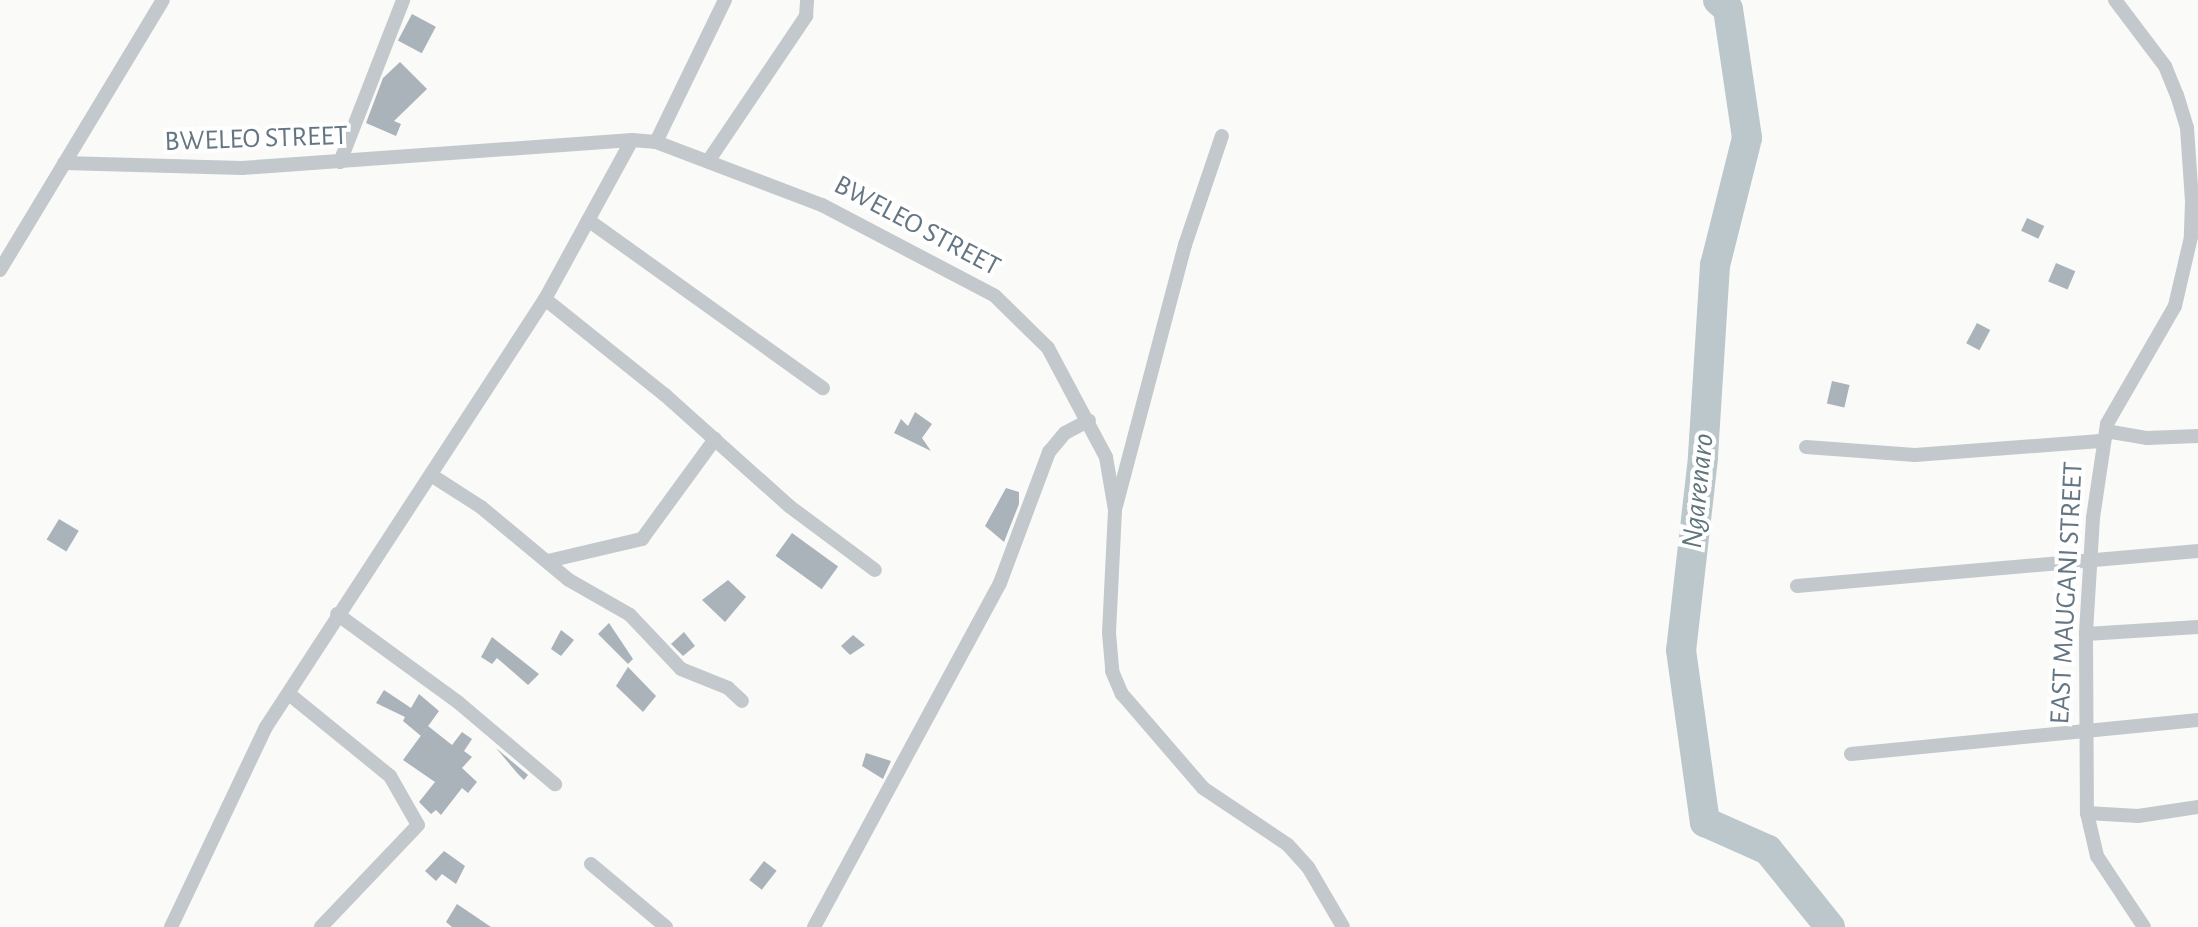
<!DOCTYPE html>
<style>
body{margin:0}
#map{position:relative;width:2198px;height:927px;overflow:hidden;background:#fafaf8;font-family:"Alegreya Sans",sans-serif}
div>[style]{position:absolute}
[style*='--x']{left:calc(var(--x)*1px);top:calc(var(--y)*1px);width:calc(var(--w)*1px);rotate:calc(var(--a)*1deg)}
.river>*{height:30px;margin:-15px;padding:0 15px;transform-origin:15px;border-radius:15px;background:#bbc7cb}
.building>*{inset:0;background:#aab3b9;transform-origin:0 0}
.minor>*{height:14px;margin:-7px;padding:0 7px;transform-origin:7px;border-radius:7px;background:#c3c8cc}
span{translate:-50% -50%;white-space:nowrap;text-align:center;line-height:1.15;-webkit-text-stroke:8px #fff;paint-order:stroke}
.street-label{font-size:28px;color:#657683}
.water-label{font-size:30px;color:#60757c;font-style:italic}
</style>
<div id="map">
<div class="river">
<div style="--x:1718;--y:0;--w:13;--a:42"></div>
<div style="--x:1728;--y:9;--w:130;--a:81.6"></div>
<div style="--x:1747;--y:138;--w:131;--a:104.1"></div>
<div style="--x:1715;--y:265;--w:193;--a:93.6"></div>
<div style="--x:1703;--y:458;--w:193;--a:96.5"></div>
<div style="--x:1681;--y:650;--w:174;--a:82.1"></div>
<div style="--x:1705;--y:822;--w:69;--a:24"></div>
<div style="--x:1768;--y:850;--w:99;--a:51.2"></div>
</div>
<div class="building">
<div style="left:412px;top:14px;width:27px;height:30px;rotate:28deg"></div>
<div style="clip-path:polygon(400px 62px,427px 89px,394px 121px,401px 124px,396px 136px,366px 123px,383px 78px)"></div>
<div style="left:2027px;top:218px;width:19px;height:14px;rotate:25deg"></div>
<div style="left:2056px;top:263px;width:21px;height:20px;rotate:23deg"></div>
<div style="left:1977px;top:323px;width:15px;height:23px;rotate:28deg"></div>
<div style="left:1832px;top:381px;width:18px;height:23px;rotate:13deg"></div>
<div style="clip-path:polygon(915px 412px,932px 424px,922px 438px,931px 451px,894px 433px,901px 419px,908px 426px)"></div>
<div style="clip-path:polygon(1006px 488px,1019px 492px,1019px 504px,1004px 542px,985px 526px)"></div>
<div style="left:59px;top:519px;width:23px;height:24px;rotate:31deg"></div>
<div style="left:792px;top:533px;width:57px;height:28px;rotate:36deg"></div>
<div style="clip-path:polygon(728px 580px,746px 597px,725px 622px,702px 600px)"></div>
<div style="clip-path:polygon(609px 623px,633px 659px,628px 664px,598px 634px)"></div>
<div style="clip-path:polygon(561px 630px,574px 640px,561px 656px,551px 649px)"></div>
<div style="clip-path:polygon(684px 632px,695px 646px,683px 656px,671px 644px)"></div>
<div style="clip-path:polygon(853px 635px,865px 645px,850px 655px,841px 646px)"></div>
<div style="clip-path:polygon(492px 637px,539px 674px,528px 685px,497px 658px,492px 664px,481px 657px)"></div>
<div style="clip-path:polygon(628px 667px,656px 696px,643px 712px,616px 686px)"></div>
<div style="clip-path:polygon(384px 690px,411px 708px,419px 694px,439px 711px,421px 736px,403px 721px,405px 717px,376px 703px)"></div>
<div style="clip-path:polygon(428px 726px,452px 745px,462px 732px,472px 739px,464px 751px,472px 757px,462px 768px,477px 782px,468px 793px,462px 788px,441px 815px,436px 810px,431px 814px,419px 802px,435px 782px,403px 760px)"></div>
<div style="clip-path:polygon(496px 748px,528px 775px,524px 780px,518px 774px)"></div>
<div style="clip-path:polygon(866px 753px,891px 761px,883px 779px,862px 766px)"></div>
<div style="clip-path:polygon(444px 851px,465px 866px,456px 884px,442px 874px,436px 881px,425px 871px)"></div>
<div style="left:764px;top:861px;width:16px;height:24px;rotate:38deg"></div>
<div style="clip-path:polygon(457px 904px,491px 927px,452px 927px,446px 922px)"></div>
</div>
<div class="minor">
<div style="--x:2115;--y:0;--w:83;--a:52.9"></div>
<div style="--x:2165;--y:66;--w:31;--a:68"></div>
<div style="--x:2177;--y:95;--w:34;--a:73"></div>
<div style="--x:2187;--y:128;--w:74;--a:86.1"></div>
<div style="--x:2192;--y:202;--w:35;--a:92"></div>
<div style="--x:2191;--y:237;--w:71;--a:103.1"></div>
<div style="--x:2175;--y:306;--w:136;--a:120"></div>
<div style="--x:2107;--y:424;--w:95;--a:98.5"></div>
<div style="--x:2093;--y:518;--w:116;--a:93.5"></div>
<div style="--x:2086;--y:634;--w:179;--a:89.7"></div>
<div style="--x:2087;--y:813;--w:44;--a:76.9"></div>
<div style="--x:2097;--y:856;--w:85;--a:56.5"></div>
<div style="--x:656;--y:142;--w:158;--a:-64.1"></div>
<div style="--x:709;--y:160;--w:174;--a:-56"></div>
<div style="--x:806;--y:16;--w:16;--a:-86"></div>
<div style="--x:340;--y:162;--w:174;--a:-68.7"></div>
<div style="--x:64;--y:163;--w:178;--a:1.6"></div>
<div style="--x:242;--y:168;--w:391;--a:-4.1"></div>
<div style="--x:632;--y:140;--w:24;--a:5"></div>
<div style="--x:656;--y:142;--w:178;--a:20.8"></div>
<div style="--x:822;--y:205;--w:195;--a:27.7"></div>
<div style="--x:995;--y:296;--w:74;--a:44.5"></div>
<div style="--x:1048;--y:348;--w:123;--a:62"></div>
<div style="--x:1106;--y:457;--w:54;--a:80.4"></div>
<div style="--x:1115;--y:510;--w:123;--a:92.8"></div>
<div style="--x:1109;--y:633;--w:38;--a:85"></div>
<div style="--x:1112;--y:671;--w:25;--a:67"></div>
<div style="--x:1122;--y:694;--w:124;--a:49.2"></div>
<div style="--x:1203;--y:788;--w:102;--a:33.8"></div>
<div style="--x:1288;--y:845;--w:30;--a:48"></div>
<div style="--x:1308;--y:867;--w:69;--a:59.7"></div>
<div style="--x:588;--y:220;--w:289;--a:35.6"></div>
<div style="--x:0;--y:270;--w:315;--a:-58.9"></div>
<div style="--x:545;--y:299;--w:154;--a:38.7"></div>
<div style="--x:665;--y:395;--w:166;--a:41.8"></div>
<div style="--x:789;--y:506;--w:107;--a:36.7"></div>
<div style="--x:2106;--y:431;--w:42;--a:9.7"></div>
<div style="--x:2147;--y:438;--w:51;--a:-2.2"></div>
<div style="--x:1806;--y:447;--w:109;--a:4.2"></div>
<div style="--x:1915;--y:455;--w:189;--a:-4.3"></div>
<div style="--x:431;--y:475;--w:59;--a:32.6"></div>
<div style="--x:481;--y:507;--w:114;--a:39.7"></div>
<div style="--x:569;--y:580;--w:70;--a:29.8"></div>
<div style="--x:630;--y:615;--w:74;--a:46.6"></div>
<div style="--x:681;--y:669;--w:51;--a:22"></div>
<div style="--x:728;--y:688;--w:19;--a:43"></div>
<div style="--x:1116;--y:506;--w:270;--a:-75.2"></div>
<div style="--x:1185;--y:245;--w:115;--a:-71.3"></div>
<div style="--x:548;--y:561;--w:97;--a:-13.2"></div>
<div style="--x:642;--y:539;--w:124;--a:-53.9"></div>
<div style="--x:1797;--y:586;--w:403;--a:-5"></div>
<div style="--x:337;--y:614;--w:151;--a:36.1"></div>
<div style="--x:459;--y:703;--w:126;--a:40.2"></div>
<div style="--x:2086;--y:634;--w:112;--a:-3.6"></div>
<div style="--x:289;--y:694;--w:130;--a:39.1"></div>
<div style="--x:390;--y:776;--w:56;--a:60.3"></div>
<div style="--x:418;--y:825;--w:141;--a:133.6"></div>
<div style="--x:1851;--y:754;--w:349;--a:-5.6"></div>
<div style="--x:2087;--y:813;--w:51;--a:3.4"></div>
<div style="--x:2138;--y:816;--w:61;--a:-8.5"></div>
<div style="--x:591;--y:864;--w:98;--a:40"></div>
<div style="--x:171;--y:927;--w:221;--a:-64.6"></div>
<div style="--x:266;--y:727;--w:511;--a:-56.9"></div>
<div style="--x:545;--y:299;--w:181;--a:-61.3"></div>
<div style="--x:814;--y:927;--w:391;--a:-61.6"></div>
<div style="--x:1000;--y:583;--w:140;--a:-69.5"></div>
<div style="--x:1049;--y:452;--w:25;--a:-50"></div>
<div style="--x:1065;--y:433;--w:27;--a:-28"></div>
</div>
<div class="street-label">
<span style="left:256px;top:139px;rotate:-2deg">BWELEO STREET</span>
<span style="left:917px;top:226px;rotate:28deg">BWELEO STREET</span>
<span style="left:2067px;top:593px;rotate:-87deg">EAST MAUGANI STREET</span>
</div>
<div class="water-label">
<span style="left:1698px;top:491px;rotate:-84deg">Ngarenaro</span>
</div>
</div>
